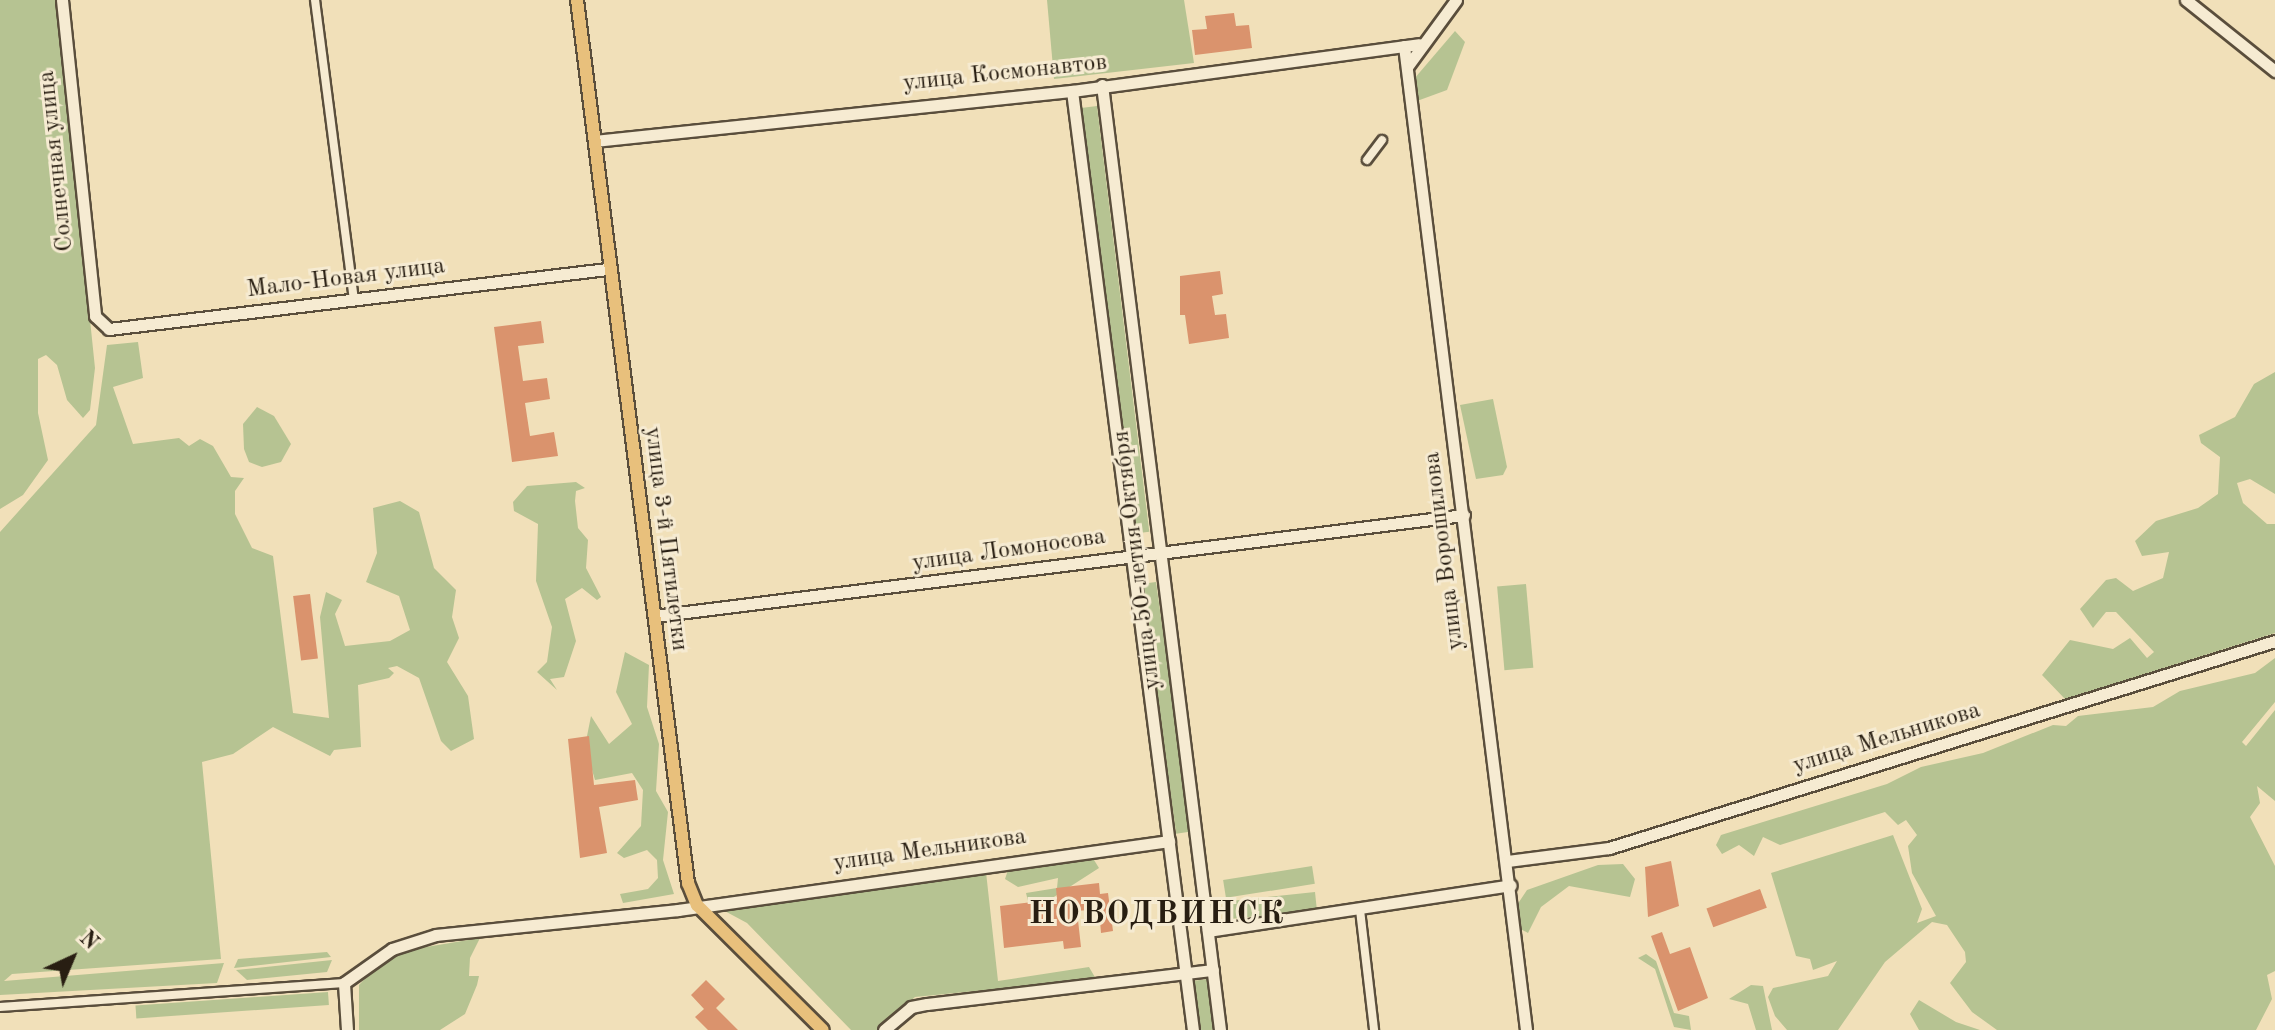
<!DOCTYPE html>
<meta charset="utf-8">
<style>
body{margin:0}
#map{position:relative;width:2275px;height:1030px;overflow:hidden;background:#f1e0b9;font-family:"Old Standard TT",serif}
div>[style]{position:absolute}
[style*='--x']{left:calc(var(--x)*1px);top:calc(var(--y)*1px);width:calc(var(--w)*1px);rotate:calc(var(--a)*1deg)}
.green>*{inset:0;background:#b6c392;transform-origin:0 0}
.building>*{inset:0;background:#da936d;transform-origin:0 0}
.roads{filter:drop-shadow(2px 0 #5a4e3c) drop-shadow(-2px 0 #5a4e3c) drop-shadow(0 2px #5a4e3c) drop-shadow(0 -2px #5a4e3c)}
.street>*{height:8px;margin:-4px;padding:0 4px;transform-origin:4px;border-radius:4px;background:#f6ebd2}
.secondary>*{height:11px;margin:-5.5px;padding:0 5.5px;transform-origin:5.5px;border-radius:5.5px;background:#f6ebd2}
.primary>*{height:12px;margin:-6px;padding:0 6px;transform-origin:6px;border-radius:6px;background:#e8c07c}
span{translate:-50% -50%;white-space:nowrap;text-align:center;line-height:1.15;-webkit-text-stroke:6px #f6ebd2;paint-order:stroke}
.street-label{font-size:24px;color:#281e12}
.district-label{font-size:32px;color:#281e12;font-weight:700;letter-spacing:2px}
.north{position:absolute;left:32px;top:918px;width:80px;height:80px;-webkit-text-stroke:6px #f6ebd2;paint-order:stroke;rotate:44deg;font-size:22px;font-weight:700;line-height:32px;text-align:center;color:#281e12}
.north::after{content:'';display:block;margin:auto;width:28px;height:36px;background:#281e12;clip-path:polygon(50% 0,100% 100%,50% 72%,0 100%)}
</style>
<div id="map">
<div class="green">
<div style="clip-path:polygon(0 0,57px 0,95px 368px,90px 410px,83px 418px,67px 400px,57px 365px,46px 355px,38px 359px,38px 413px,48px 460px,23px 495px,0 509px)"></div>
<div style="clip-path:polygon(1047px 0,1184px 0,1194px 63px,1054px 79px)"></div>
<div style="clip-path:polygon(1455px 31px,1465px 42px,1447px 90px,1417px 101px,1414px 79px)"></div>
<div style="left:1097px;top:106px;width:429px;height:16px;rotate:83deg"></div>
<div style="clip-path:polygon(138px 342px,143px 378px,113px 387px,133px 444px,179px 438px,189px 446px,200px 439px,213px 446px,231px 477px,244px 478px,235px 491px,235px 514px,252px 548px,273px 556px,293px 713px,329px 718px,320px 617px,326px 592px,342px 600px,335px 614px,345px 646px,390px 641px,410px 630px,399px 596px,366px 582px,377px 553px,373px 508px,400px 501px,419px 512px,434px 568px,456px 590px,452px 617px,459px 638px,447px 662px,468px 696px,474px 739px,451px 751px,441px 741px,419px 678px,397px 666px,388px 668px,394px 673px,389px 678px,358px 685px,361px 747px,334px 750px,330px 756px,273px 727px,233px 754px,202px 762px,221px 959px,12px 974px,4px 981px,224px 963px,217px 983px,0 995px,0 532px,96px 425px,107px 345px)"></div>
<div style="clip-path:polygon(2275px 372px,2275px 494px,2250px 479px,2237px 483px,2243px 503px,2267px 524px,2275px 524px,2275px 633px,2065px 699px,2042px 675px,2070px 640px,2113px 649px,2130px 638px,2147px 658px,2154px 652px,2116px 612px,2106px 612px,2093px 628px,2080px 609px,2106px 580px,2116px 578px,2133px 591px,2163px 578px,2169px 552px,2142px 556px,2135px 541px,2156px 521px,2198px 508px,2218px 494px,2220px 457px,2201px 443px,2199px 435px,2235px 417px,2254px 384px)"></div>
<div style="clip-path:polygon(1493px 399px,1507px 467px,1503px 475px,1476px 479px,1460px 405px)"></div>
<div style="clip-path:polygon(257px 407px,274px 416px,291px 444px,281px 462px,262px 467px,249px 462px,244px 449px,243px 424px)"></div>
<div style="clip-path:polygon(576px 482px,585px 488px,576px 491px,575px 501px,578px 528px,588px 540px,586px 568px,601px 597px,597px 600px,582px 588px,565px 599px,576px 641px,564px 677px,550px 679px,557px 690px,537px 672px,547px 662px,552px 627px,536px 581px,538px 524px,514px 511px,513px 502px,527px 486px)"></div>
<div style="left:1156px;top:582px;width:252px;height:15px;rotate:82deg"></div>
<div style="left:1526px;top:584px;width:84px;height:29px;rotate:85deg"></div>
<div style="clip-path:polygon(625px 652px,649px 665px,647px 707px,659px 744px,656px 791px,668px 812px,663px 860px,674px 894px,623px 903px,620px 894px,648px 889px,658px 878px,657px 860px,647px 850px,624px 858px,617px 853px,641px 826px,643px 790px,632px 773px,595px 780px,585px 746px,591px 716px,609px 744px,632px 724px,616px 692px)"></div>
<div style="clip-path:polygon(2275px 658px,2275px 702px,2242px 742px,2246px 746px,2275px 710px,2275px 801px,2257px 786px,2260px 803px,2250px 817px,2275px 866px,2275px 971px,2267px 975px,2272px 999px,2256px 1030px,1997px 1030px,1972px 1012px,1950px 983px,1966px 962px,1965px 952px,1947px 925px,1932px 922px,1885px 962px,1838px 1030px,1787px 1030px,1775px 1016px,1768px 997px,1773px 988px,1828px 976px,1837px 961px,1813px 970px,1810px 959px,1796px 956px,1771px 873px,1893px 835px,1922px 909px,1917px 923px,1936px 916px,1912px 873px,1908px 846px,1917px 835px,1906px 820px,1898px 825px,1885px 812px,1780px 845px,1763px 837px,1754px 856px,1739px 845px,1722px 854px,1716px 845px,1721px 835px,1887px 784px,1921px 767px,1983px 753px,2053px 725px,2066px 726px,2078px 716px,2153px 707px,2180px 691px,2255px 673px)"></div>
<div style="clip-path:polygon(1066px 857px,1094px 860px,1099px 868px,1043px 904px,1028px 901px,1026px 893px,1057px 888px,1058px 878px,1018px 887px,1005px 879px,1009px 867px)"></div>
<div style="clip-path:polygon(1623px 864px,1635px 879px,1630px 897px,1569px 886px,1541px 907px,1528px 933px,1517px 927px,1515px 908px,1527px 890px,1598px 865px)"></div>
<div style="left:1312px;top:866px;width:18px;height:90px;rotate:81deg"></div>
<div style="clip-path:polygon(986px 872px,998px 981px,1089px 967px,1096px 979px,915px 997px,878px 1030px,851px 1030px,747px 923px,721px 909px)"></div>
<div style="left:1315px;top:892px;width:18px;height:90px;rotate:84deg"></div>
<div style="clip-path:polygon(480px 938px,470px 958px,469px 976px,479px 976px,477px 985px,465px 1014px,440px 1030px,359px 1030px,359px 985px,375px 968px,402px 951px)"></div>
<div style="clip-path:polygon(327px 952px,331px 957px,234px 968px,238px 959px)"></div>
<div style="clip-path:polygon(1646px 954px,1656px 961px,1674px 1013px,1689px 1016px,1691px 1030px,1674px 1027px,1655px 969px,1638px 958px)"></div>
<div style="clip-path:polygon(332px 960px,327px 972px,247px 980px,236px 970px)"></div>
<div style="left:1207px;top:979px;width:51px;height:14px;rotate:82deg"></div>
<div style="clip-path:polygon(1751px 985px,1763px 986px,1772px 1030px,1756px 1030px,1748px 1004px,1729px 999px)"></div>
<div style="left:328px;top:992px;width:13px;height:193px;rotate:86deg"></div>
<div style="clip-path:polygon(1919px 1000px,1956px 1022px,1980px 1030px,1919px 1030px,1910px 1014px)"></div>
</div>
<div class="building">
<div style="clip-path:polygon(1234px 13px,1236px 26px,1249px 25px,1252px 48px,1195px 55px,1192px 30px,1207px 29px,1205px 16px)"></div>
<div style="clip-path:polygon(1220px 271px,1223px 294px,1212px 296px,1215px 315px,1226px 314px,1229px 338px,1189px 344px,1185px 315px,1180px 315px,1180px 276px)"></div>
<div style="clip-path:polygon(541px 321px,544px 343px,518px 346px,523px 381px,547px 378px,550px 399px,525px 403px,530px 436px,554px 432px,558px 456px,512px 462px,494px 327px)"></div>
<div style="left:310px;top:594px;width:65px;height:17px;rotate:83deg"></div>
<div style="clip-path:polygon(589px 736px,594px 785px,635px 780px,638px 800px,599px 807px,607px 853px,580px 858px,568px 739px)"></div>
<div style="clip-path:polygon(1671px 861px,1679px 906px,1648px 917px,1645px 867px)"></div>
<div style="clip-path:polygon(1099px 883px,1100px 894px,1108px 893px,1113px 931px,1101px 933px,1099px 909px,1077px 911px,1081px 947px,1064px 949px,1063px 941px,1004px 948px,1000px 906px,1057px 899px,1056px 888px)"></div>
<div style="left:1760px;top:889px;width:20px;height:57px;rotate:70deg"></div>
<div style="clip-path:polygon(1662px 932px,1670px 954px,1690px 947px,1708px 998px,1678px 1011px,1651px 936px)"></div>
<div style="clip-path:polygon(706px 980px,725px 999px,716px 1008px,738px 1030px,708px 1030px,695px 1017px,704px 1009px,691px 995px)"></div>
</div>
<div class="roads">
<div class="street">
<div style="--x:315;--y:0;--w:303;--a:82.6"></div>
<div style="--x:1367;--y:160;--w:25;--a:-53"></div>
<div style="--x:1360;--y:910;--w:121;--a:83.3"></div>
<div style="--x:0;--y:1007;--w:345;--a:-4"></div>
</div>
<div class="secondary">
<div style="--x:62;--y:0;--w:318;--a:84"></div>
<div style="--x:95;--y:316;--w:19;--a:43"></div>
<div style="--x:109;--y:329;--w:502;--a:-6.87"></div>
<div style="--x:2186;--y:0;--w:114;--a:38.6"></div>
<div style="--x:1404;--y:46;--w:992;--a:82.93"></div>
<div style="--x:1407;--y:67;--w:83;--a:-53.8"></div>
<div style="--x:1102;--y:85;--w:952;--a:82.88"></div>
<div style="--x:1072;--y:91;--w:947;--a:82.66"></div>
<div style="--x:595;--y:141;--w:480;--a:-6"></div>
<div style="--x:1072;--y:91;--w:350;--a:-7.7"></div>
<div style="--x:654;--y:616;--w:816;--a:-7.11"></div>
<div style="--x:1507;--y:861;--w:103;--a:-7.3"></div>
<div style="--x:1609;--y:848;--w:697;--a:-17.27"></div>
<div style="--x:1208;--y:931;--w:306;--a:-8.6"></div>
<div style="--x:347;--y:1030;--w:47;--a:-93.7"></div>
<div style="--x:344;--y:983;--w:59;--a:-35.3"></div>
<div style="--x:392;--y:949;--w:46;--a:-17.7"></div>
<div style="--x:436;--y:935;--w:243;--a:-5.9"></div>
<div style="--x:678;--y:910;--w:496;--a:-8"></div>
<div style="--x:884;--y:1030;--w:35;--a:-40"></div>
<div style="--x:911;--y:1007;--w:16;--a:-11"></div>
<div style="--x:927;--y:1004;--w:288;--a:-6.8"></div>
</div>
<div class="primary">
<div style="--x:577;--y:0;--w:890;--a:82.84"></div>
<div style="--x:688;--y:883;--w:24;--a:68"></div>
<div style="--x:697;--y:905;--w:177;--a:44.8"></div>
</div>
</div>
<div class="street-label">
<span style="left:1005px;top:74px;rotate:-6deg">улица Космонавтов</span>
<span style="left:57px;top:161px;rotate:-96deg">Солнечная улица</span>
<span style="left:346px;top:279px;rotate:-7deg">Мало-Новая улица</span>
<span style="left:665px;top:539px;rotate:83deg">улица 3-й Пятилетки</span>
<span style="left:1009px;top:551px;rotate:-8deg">улица Ломоносова</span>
<span style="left:1445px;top:551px;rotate:-97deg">улица Ворошилова</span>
<span style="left:1138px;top:560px;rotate:-97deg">улица 50-летия Октября</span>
<span style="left:1887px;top:739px;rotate:-17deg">улица Мельникова</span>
<span style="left:930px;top:851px;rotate:-8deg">улица Мельникова</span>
</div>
<div class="district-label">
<span style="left:1157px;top:915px">НОВОДВИНСК</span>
</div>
<div class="north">N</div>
</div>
